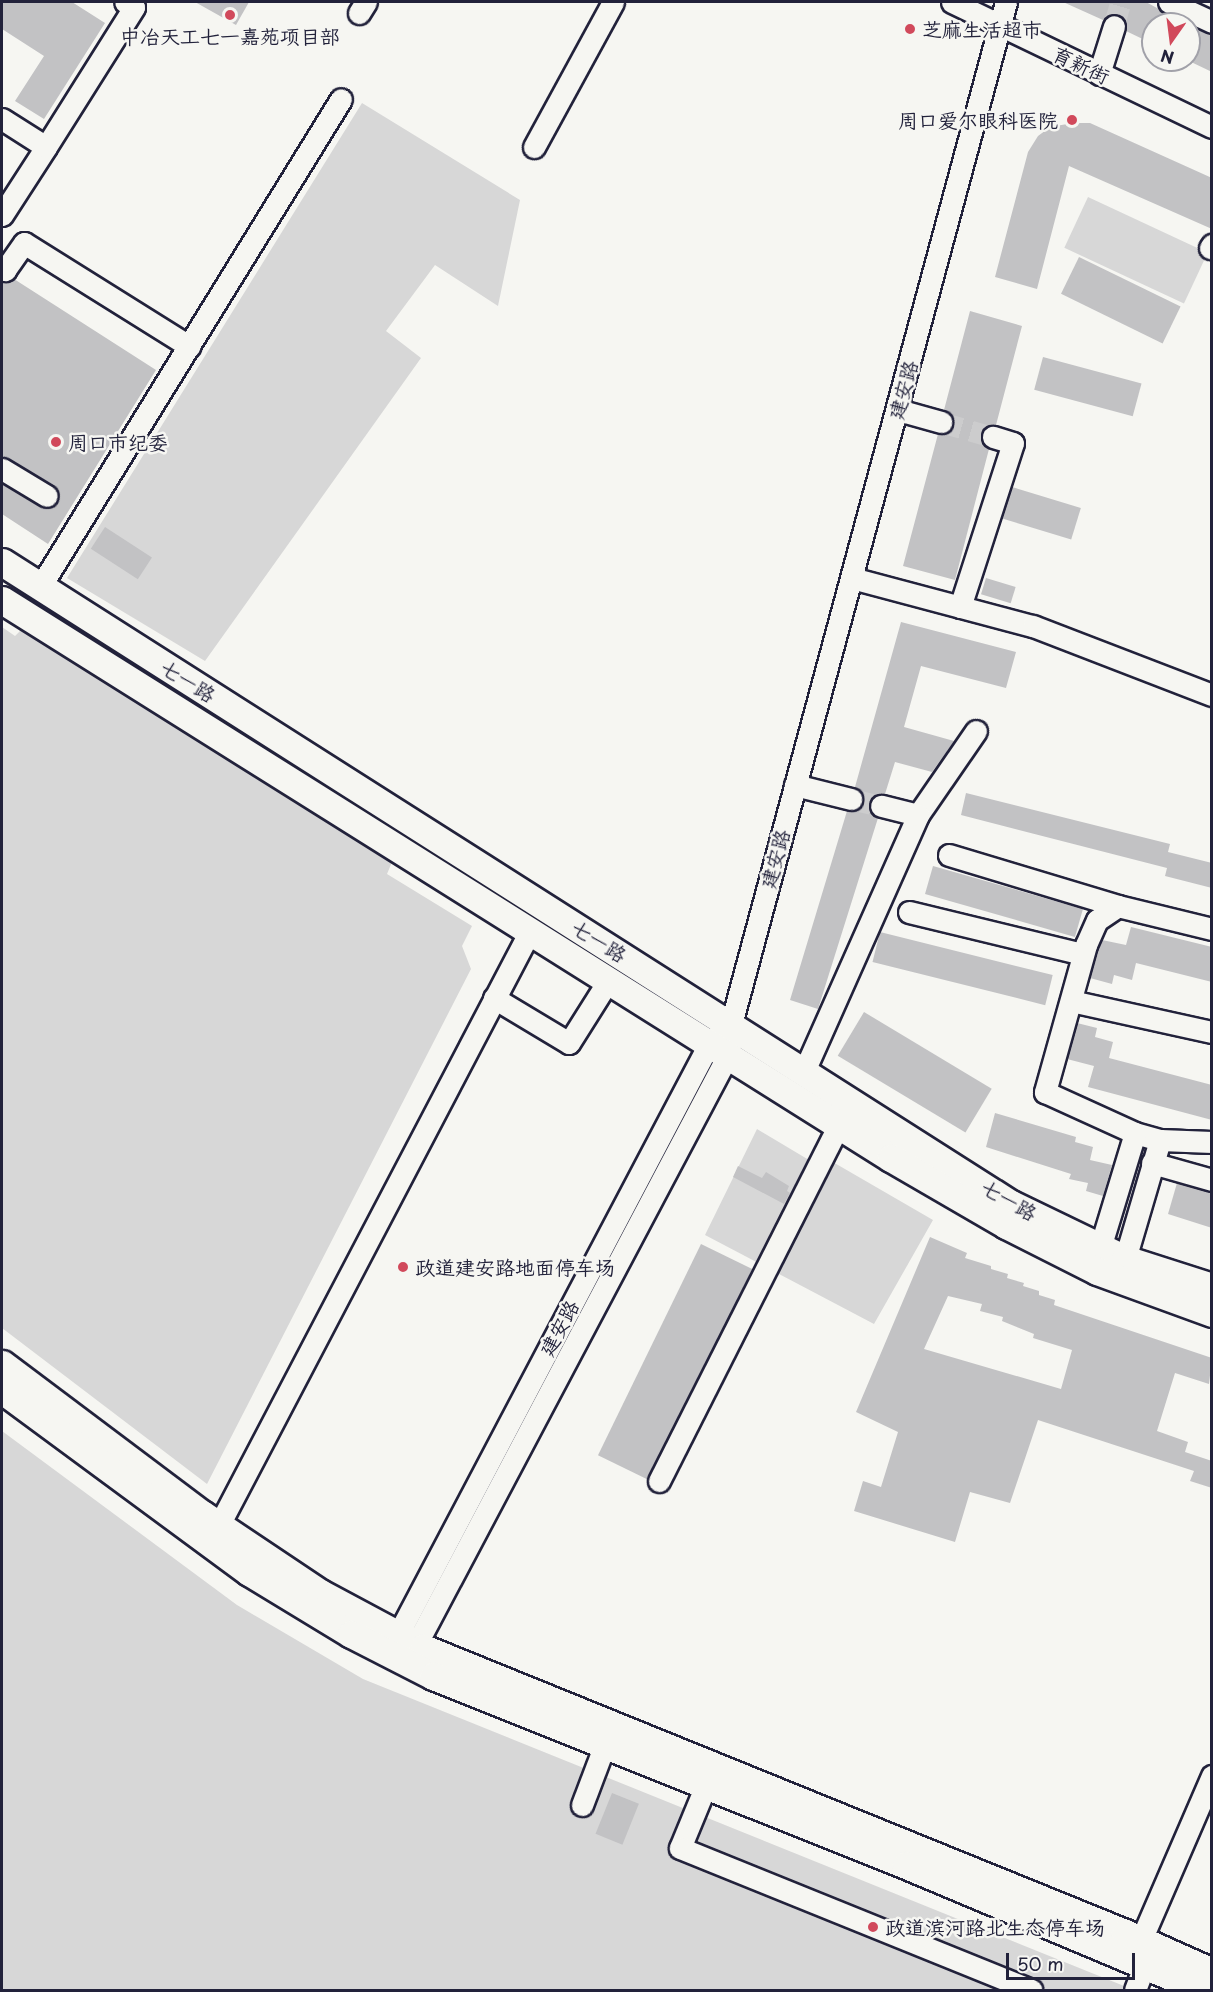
<!DOCTYPE html>
<meta charset="utf-8">
<style>
body{margin:0}
#map{position:relative;width:1213px;height:1992px;overflow:hidden;background:#f6f6f2;font-family:"Playpen Sans","LXGW WenKai TC",sans-serif}
div>[style]{position:absolute}
[style*='--x']{left:calc(var(--x)*1px);top:calc(var(--y)*1px);width:calc(var(--w)*1px);rotate:calc(var(--a)*1deg)}
.green>*{inset:0;background:#d7d7d7;transform-origin:0 0}
.building>*{inset:0;background:#c2c2c4;transform-origin:0 0}
.minor-tunnel>*{height:21px;margin-top:-10.5px;transform-origin:0;background:repeating-linear-gradient(90deg,#cccccd 0 21px,transparent 0 31px)}
.roads{filter:drop-shadow(2px 0 #22223b) drop-shadow(-2px 0 #22223b) drop-shadow(0 2px #22223b) drop-shadow(0 -2px #22223b)}
.minor>*{height:21px;margin:-10.5px;padding:0 10.5px;transform-origin:10.5px;border-radius:10.5px;background:#f6f6f2}
.major>*{height:27px;margin:-13.5px;padding:0 13.5px;transform-origin:13.5px;border-radius:13.5px;background:#f6f6f2}
.dots>*{width:16px;height:16px;translate:-50% -50%;box-sizing:border-box;border:3px solid #f6f6f2;border-radius:50%}
span{translate:-50% -50%;white-space:nowrap;text-align:center;line-height:1.15;-webkit-text-stroke:5px #f6f6f2;paint-order:stroke}
.poi-label{font-size:20px;color:#22223b}
.left{translate:0 -50%;text-align:left}
.right{translate:-100% -50%;text-align:right}
.street-label{font-size:20px;color:#22223b}
.frame{position:absolute;inset:0;border:3px solid #22223b;pointer-events:none}
.north{position:absolute;left:1141px;top:12px;width:60px;height:60px;box-sizing:border-box;background:#f6f6f2;border:2px solid #a1a1a9;border-radius:50%;rotate:194deg;font-size:16px;font-weight:700;line-height:24px;text-align:center;color:#22223b}
.north::after{content:'';display:block;margin:auto;width:21px;height:27px;background:#d1495b;clip-path:polygon(50% 0,100% 100%,50% 72%,0 100%)}
.scale{position:absolute;left:1006px;top:1953px;width:129px;height:27px;box-sizing:border-box;border:3px solid #22223b;border-top:0;padding-left:8px;font-size:18px;line-height:21px;white-space:nowrap;color:#22223b;-webkit-text-stroke:4px #f6f6f2;paint-order:stroke}
</style>
<div id="map">
<div class="green">
<div style="clip-path:polygon(362px 103px,520px 200px,498px 306px,435px 265px,386px 331px,421px 358px,205px 661px,67px 578px)"></div>
<div style="left:1088px;top:197px;width:132px;height:56px;rotate:25deg"></div>
<div style="clip-path:polygon(2px 627px,15px 636px,24px 627px,392px 862px,387px 874px,472px 926px,462px 946px,471px 969px,207px 1484px,2px 1328px)"></div>
<div style="clip-path:polygon(757px 1129px,814px 1163px,819px 1154px,933px 1220px,874px 1324px,705px 1235px)"></div>
<div style="clip-path:polygon(2px 1431px,237px 1605px,363px 1679px,1134px 1990px,2px 1990px)"></div>
</div>
<div class="building">
<div style="clip-path:polygon(2px 2px,72px 2px,105px 23px,44px 119px,15px 101px,44px 56px,2px 29px)"></div>
<div style="clip-path:polygon(195px 2px,249px 2px,236px 25px)"></div>
<div style="clip-path:polygon(1063px 2px,1146px 2px,1186px 24px,1153px 24px,1153px 44px,1126px 31px,1126px 23px,1118px 14px,1111px 14px,1103px 20px)"></div>
<div style="clip-path:polygon(1189px 25px,1212px 34px,1212px 72px,1189px 61px)"></div>
<div style="clip-path:polygon(1073px 123px,1090px 123px,1212px 178px,1212px 229px,1069px 166px,1037px 289px,995px 277px,1028px 152px,1038px 136px,1050px 127px)"></div>
<div style="left:1079px;top:257px;width:113px;height:41px;rotate:26deg"></div>
<div style="clip-path:polygon(14px 279px,156px 370px,48px 544px,2px 514px,2px 484px,46px 509px,54px 507px,60px 497px,54px 485px,2px 456px,2px 282px)"></div>
<div style="clip-path:polygon(970px 311px,1022px 326px,996px 425px,985px 427px,981px 434px,983px 445px,989px 449px,955px 580px,903px 566px,938px 434px,949px 431px,953px 425px,950px 414px,944px 410px)"></div>
<div style="left:1043px;top:357px;width:102px;height:34px;rotate:15deg"></div>
<div style="left:1012px;top:487px;width:72px;height:33px;rotate:17deg"></div>
<div style="left:105px;top:527px;width:56px;height:26px;rotate:33deg"></div>
<div style="left:986px;top:578px;width:31px;height:17px;rotate:17deg"></div>
<div style="clip-path:polygon(901px 622px,1016px 652px,1006px 688px,921px 666px,904px 727px,954px 741px,932px 772px,895px 762px,885px 794px,877px 794px,869px 802px,869px 810px,878px 818px,818px 1009px,790px 1000px,847px 811px,855px 811px,863px 803px,863px 795px,855px 787px)"></div>
<div style="clip-path:polygon(966px 793px,1170px 844px,1168px 852px,1212px 863px,1212px 888px,1165px 876px,1167px 868px,961px 815px)"></div>
<div style="left:933px;top:866px;width:156px;height:29px;rotate:16deg"></div>
<div style="clip-path:polygon(1131px 927px,1212px 947px,1212px 982px,1136px 963px,1132px 980px,1114px 975px,1112px 984px,1090px 978px,1102px 940px,1126px 945px)"></div>
<div style="left:880px;top:932px;width:178px;height:31px;rotate:14deg"></div>
<div style="left:864px;top:1012px;width:149px;height:51px;rotate:31deg"></div>
<div style="clip-path:polygon(1077px 1023px,1097px 1028px,1095px 1037px,1113px 1042px,1109px 1058px,1212px 1085px,1212px 1120px,1088px 1087px,1094px 1066px,1067px 1059px)"></div>
<div style="clip-path:polygon(995px 1113px,1076px 1137px,1075px 1142px,1093px 1147px,1090px 1160px,1112px 1165px,1103px 1196px,1086px 1191px,1088px 1183px,1069px 1179px,1071px 1174px,986px 1147px)"></div>
<div style="clip-path:polygon(738px 1166px,762px 1178px,766px 1172px,789px 1186px,787px 1191px,790px 1193px,784px 1204px,733px 1177px)"></div>
<div style="clip-path:polygon(1177px 1183px,1212px 1193px,1212px 1228px,1168px 1214px)"></div>
<div style="clip-path:polygon(evenodd,930px 1237px,967px 1253px,965px 1258px,991px 1266px,991px 1269px,1008px 1274px,1007px 1278px,1024px 1283px,1023px 1286px,1039px 1291px,1039px 1295px,1055px 1300px,1054px 1305px,1212px 1358px,1209px 1384px,1175px 1373px,1157px 1431px,1188px 1442px,1185px 1452px,1212px 1461px,1212px 1488px,1190px 1481px,1194px 1471px,1038px 1420px,1010px 1503px,970px 1492px,955px 1542px,854px 1511px,863px 1481px,881px 1487px,898px 1432px,856px 1412px,930px 1237px,948px 1296px,982px 1304px,980px 1311px,1003px 1317px,1002px 1321px,1034px 1334px,1033px 1338px,1072px 1350px,1061px 1389px,924px 1349px,948px 1296px)"></div>
<div style="left:701px;top:1244px;width:57px;height:235px;rotate:26deg"></div>
<div style="left:612px;top:1793px;width:29px;height:44px;rotate:22deg"></div>
</div>
<div class="minor-tunnel">
<div style="--x:1114;--y:26;--w:25;--a:-74"></div>
<div style="--x:941;--y:422;--w:54;--a:16.1"></div>
<div style="--x:851;--y:799;--w:31;--a:13"></div>
</div>
<div class="roads">
<div class="minor">
<div style="--x:952;--y:2;--w:288;--a:25.7"></div>
<div style="--x:1169;--y:2;--w:47;--a:24.9"></div>
<div style="--x:359;--y:13;--w:13;--a:-58"></div>
<div style="--x:1099;--y:74;--w:50;--a:-72.6"></div>
<div style="--x:2;--y:119;--w:52;--a:32.5"></div>
<div style="--x:46;--y:147;--w:81;--a:122.9"></div>
<div style="--x:46;--y:147;--w:165;--a:-57.8"></div>
<div style="--x:134;--y:7;--w:10;--a:-151"></div>
<div style="--x:534;--y:147;--w:165;--a:-61.4"></div>
<div style="--x:1210;--y:248;--w:4;--a:-56"></div>
<div style="--x:2;--y:268;--w:4;--a:34"></div>
<div style="--x:5;--y:270;--w:33;--a:-55"></div>
<div style="--x:24;--y:243;--w:195;--a:32"></div>
<div style="--x:898;--y:410;--w:45;--a:15.6"></div>
<div style="--x:2;--y:469;--w:52;--a:31"></div>
<div style="--x:852;--y:578;--w:187;--a:14.9"></div>
<div style="--x:1033;--y:626;--w:192;--a:21.1"></div>
<div style="--x:40;--y:587;--w:573;--a:-58.33"></div>
<div style="--x:960;--y:607;--w:172;--a:-72.1"></div>
<div style="--x:1013;--y:443;--w:21;--a:-163"></div>
<div style="--x:795;--y:785;--w:58;--a:14"></div>
<div style="--x:918;--y:815;--w:102;--a:-55.4"></div>
<div style="--x:949;--y:855;--w:177;--a:16.8"></div>
<div style="--x:909;--y:912;--w:179;--a:13.6"></div>
<div style="--x:1212;--y:929;--w:97;--a:-166.3"></div>
<div style="--x:1118;--y:906;--w:25;--a:146"></div>
<div style="--x:1097;--y:920;--w:27;--a:114"></div>
<div style="--x:1086;--y:945;--w:153;--a:105.6"></div>
<div style="--x:1045;--y:1092;--w:99;--a:24.5"></div>
<div style="--x:1135;--y:1133;--w:26;--a:16"></div>
<div style="--x:1160;--y:1140;--w:52;--a:2.2"></div>
<div style="--x:494;--y:998;--w:87;--a:31"></div>
<div style="--x:569;--y:1043;--w:73;--a:-57.8"></div>
<div style="--x:1071;--y:1001;--w:144;--a:12.4"></div>
<div style="--x:805;--y:1069;--w:278;--a:-66"></div>
<div style="--x:918;--y:815;--w:38;--a:-166"></div>
<div style="--x:1152;--y:1163;--w:62;--a:15.8"></div>
<div style="--x:1100;--y:1248;--w:120;--a:-73.1"></div>
<div style="--x:1125;--y:1259;--w:124;--a:-73.6"></div>
<div style="--x:659;--y:1481;--w:400;--a:-63.2"></div>
<div style="--x:219;--y:1525;--w:670;--a:-62.36"></div>
<div style="--x:392;--y:1646;--w:683;--a:-62.23"></div>
<div style="--x:710;--y:1042;--w:12;--a:-42"></div>
<div style="--x:409;--y:1658;--w:684;--a:-62.12"></div>
<div style="--x:729;--y:1053;--w:29;--a:-86"></div>
<div style="--x:731;--y:1024;--w:1058;--a:-74.94"></div>
<div style="--x:706;--y:1785;--w:68;--a:112.4"></div>
<div style="--x:680;--y:1848;--w:379;--a:22"></div>
<div style="--x:582;--y:1805;--w:65;--a:-69.3"></div>
<div style="--x:1141;--y:1940;--w:179;--a:-66.6"></div>
<div style="--x:1135;--y:1990;--w:28;--a:-69"></div>
</div>
<div class="major">
<div style="--x:2;--y:562;--w:1196;--a:32.47"></div>
<div style="--x:1011;--y:1204;--w:127;--a:25.8"></div>
<div style="--x:1125;--y:1259;--w:91;--a:17.8"></div>
<div style="--x:2;--y:600;--w:1050;--a:32.12"></div>
<div style="--x:891;--y:1158;--w:133;--a:30.2"></div>
<div style="--x:1006;--y:1225;--w:102;--a:26.8"></div>
<div style="--x:1097;--y:1271;--w:122;--a:20.1"></div>
<div style="--x:2;--y:1364;--w:250;--a:36.9"></div>
<div style="--x:202;--y:1514;--w:142;--a:33.8"></div>
<div style="--x:320;--y:1593;--w:117;--a:28.1"></div>
<div style="--x:423;--y:1648;--w:758;--a:22.1"></div>
<div style="--x:1125;--y:1933;--w:95;--a:24.1"></div>
<div style="--x:2;--y:1390;--w:307;--a:36.4"></div>
<div style="--x:249;--y:1572;--w:119;--a:31.3"></div>
<div style="--x:351;--y:1634;--w:92;--a:27.1"></div>
<div style="--x:433;--y:1676;--w:509;--a:21.78"></div>
<div style="--x:906;--y:1865;--w:323;--a:22.8"></div>
</div>
</div>
<div class="dots">
<div style="left:230px;top:15px;background:#d1495b"></div>
<div style="left:910px;top:29px;background:#d1495b"></div>
<div style="left:1072px;top:120px;background:#d1495b"></div>
<div style="left:56px;top:442px;background:#d1495b"></div>
<div style="left:403px;top:1267px;background:#d1495b"></div>
<div style="left:873px;top:1927px;background:#d1495b"></div>
</div>
<div class="poi-label">
<span class="left" style="left:922px;top:29px">芝麻生活超市</span>
<span style="left:230px;top:36px">中冶天工七一嘉苑项目部</span>
<span class="right" style="left:1058px;top:120px">周口爱尔眼科医院</span>
<span class="left" style="left:68px;top:442px">周口市纪委</span>
<span class="left" style="left:415px;top:1267px">政道建安路地面停车场</span>
<span class="left" style="left:885px;top:1927px">政道滨河路北生态停车场</span>
</div>
<div class="street-label">
<span style="left:1081px;top:65px;rotate:25deg">育新街</span>
<span style="left:903px;top:390px;rotate:-75deg">建安路</span>
<span style="left:188px;top:681px;rotate:32deg">七一路</span>
<span style="left:775px;top:859px;rotate:-75deg">建安路</span>
<span style="left:599px;top:941px;rotate:32deg">七一路</span>
<span style="left:1009px;top:1200px;rotate:30deg">七一路</span>
<span style="left:559px;top:1328px;rotate:-62deg">建安路</span>
</div>
<div class="frame"></div>
<div class="north">N</div>
<div class="scale">50 m</div>
</div>
